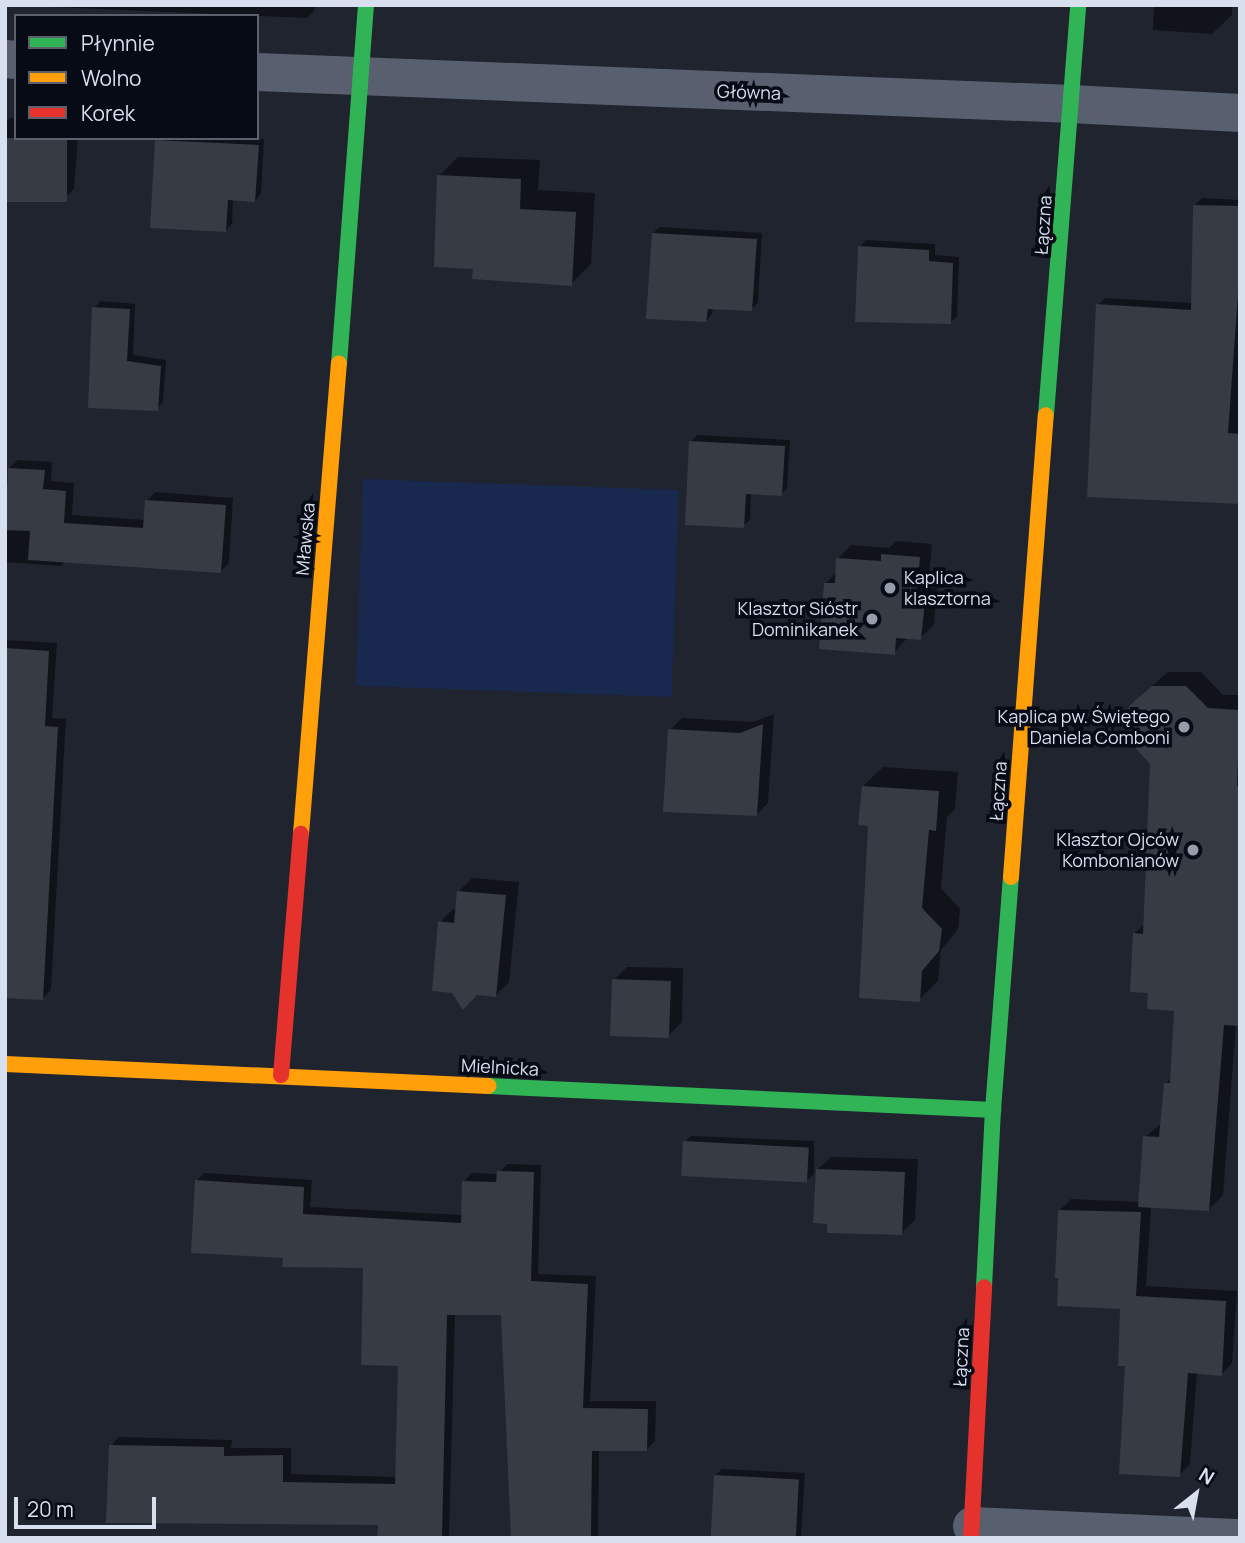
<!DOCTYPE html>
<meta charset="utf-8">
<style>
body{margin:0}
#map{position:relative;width:1245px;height:1543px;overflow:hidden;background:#1f242f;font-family:Manrope,sans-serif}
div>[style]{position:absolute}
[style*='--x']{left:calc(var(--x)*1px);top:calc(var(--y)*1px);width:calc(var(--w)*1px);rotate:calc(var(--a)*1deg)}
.green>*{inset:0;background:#18284f;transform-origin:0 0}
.shadow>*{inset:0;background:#0007}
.building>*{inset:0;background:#363b44;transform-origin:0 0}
.street>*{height:38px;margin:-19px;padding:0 19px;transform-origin:19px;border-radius:19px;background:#58606f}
.fast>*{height:16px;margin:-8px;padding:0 8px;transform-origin:8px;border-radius:8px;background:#30b455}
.slow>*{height:16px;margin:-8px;padding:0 8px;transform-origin:8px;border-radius:8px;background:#ff9f0a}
.jam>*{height:16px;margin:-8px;padding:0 8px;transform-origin:8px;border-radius:8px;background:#e5322d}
.dots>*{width:19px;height:19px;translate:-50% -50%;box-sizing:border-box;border:4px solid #070b15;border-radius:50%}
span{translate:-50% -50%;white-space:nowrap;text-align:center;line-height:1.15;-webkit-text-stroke:7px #070b15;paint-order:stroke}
.street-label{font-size:18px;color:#d8dfee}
.poi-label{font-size:18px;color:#d8dfee}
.left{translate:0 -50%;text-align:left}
.right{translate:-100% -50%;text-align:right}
.frame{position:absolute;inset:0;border:7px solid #d8dfee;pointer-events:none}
.legend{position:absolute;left:14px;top:14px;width:245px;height:126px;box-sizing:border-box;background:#070b15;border:2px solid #5b606c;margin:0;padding:9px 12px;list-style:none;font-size:21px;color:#d8dfee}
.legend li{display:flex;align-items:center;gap:14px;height:35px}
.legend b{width:35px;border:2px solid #5b606c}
.north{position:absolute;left:1161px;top:1459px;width:70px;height:70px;-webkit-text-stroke:5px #070b15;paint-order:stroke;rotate:31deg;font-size:19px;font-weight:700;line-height:28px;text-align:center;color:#d8dfee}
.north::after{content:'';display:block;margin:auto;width:24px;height:32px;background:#d8dfee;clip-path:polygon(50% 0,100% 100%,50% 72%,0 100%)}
.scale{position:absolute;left:14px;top:1497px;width:142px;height:32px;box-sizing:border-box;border:4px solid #d8dfee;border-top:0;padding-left:9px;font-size:21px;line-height:24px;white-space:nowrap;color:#d8dfee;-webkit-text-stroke:5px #070b15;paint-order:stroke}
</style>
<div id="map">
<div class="green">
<div style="left:363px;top:479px;width:316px;height:207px;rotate:2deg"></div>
</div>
<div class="shadow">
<div style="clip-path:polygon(5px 5px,315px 5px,314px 11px,307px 18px)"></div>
<div style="clip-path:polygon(1154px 5px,1232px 5px,1232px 15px,1212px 34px,1153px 30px)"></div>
<div style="clip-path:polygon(10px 118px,16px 118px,16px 138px,78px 138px,74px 189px,61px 202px,5px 201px,5px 123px)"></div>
<div style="clip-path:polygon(159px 138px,264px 139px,261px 194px,255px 201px,233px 199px,232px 224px,225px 231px,157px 141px)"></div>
<div style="clip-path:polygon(458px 157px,540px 160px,538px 190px,595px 193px,591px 264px,571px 284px,475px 267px,439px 176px)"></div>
<div style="clip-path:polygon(1202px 198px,1240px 200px,1240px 502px,1098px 305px,1105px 298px,1193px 303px,1195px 205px)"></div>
<div style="clip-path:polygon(660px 227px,762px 233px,758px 303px,751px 309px,713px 308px,712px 314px,706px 321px,653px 233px)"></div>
<div style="clip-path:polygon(866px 240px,935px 244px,935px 255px,959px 257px,957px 316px,950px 323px,860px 247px)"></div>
<div style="clip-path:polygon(101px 301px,135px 304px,133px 355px,166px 360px,163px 402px,157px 409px,90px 406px,94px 308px)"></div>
<div style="clip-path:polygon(697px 435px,790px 440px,787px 488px,781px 494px,751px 493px,750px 520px,743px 526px,691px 442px)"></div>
<div style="clip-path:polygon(18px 460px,52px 462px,51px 481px,74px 483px,72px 515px,145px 520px,147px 501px,155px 492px,233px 498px,229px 563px,221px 571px,65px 561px,61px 566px,5px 562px,5px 499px,9px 468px)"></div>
<div style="clip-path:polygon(896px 541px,932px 544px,928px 588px,937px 588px,934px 625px,920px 638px,908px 637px,894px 653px,826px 583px,837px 572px,838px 559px,851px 545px,889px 548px)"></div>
<div style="clip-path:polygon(5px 640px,57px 643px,52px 718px,66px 719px,51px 990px,43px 998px,5px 995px)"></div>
<div style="clip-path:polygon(1168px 672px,1201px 672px,1223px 695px,1240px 695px,1240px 1024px,1236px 1024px,1223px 1195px,1208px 1210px,1151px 1206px,1146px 1286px,1237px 1291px,1232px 1363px,1222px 1374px,1197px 1372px,1190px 1464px,1179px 1475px,1127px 1364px,1122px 1308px,1060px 1210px,1071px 1199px,1140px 1202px,1145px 1137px,1162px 1123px,1166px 1084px,1172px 1077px,1176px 1009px,1150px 991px,1134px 934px,1145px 923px,1152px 764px,1145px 692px)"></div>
<div style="clip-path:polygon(774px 714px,768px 803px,756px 815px,670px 730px,682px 718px,753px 722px)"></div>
<div style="clip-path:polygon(883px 767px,958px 772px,955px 809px,947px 817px,941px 888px,960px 909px,958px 929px,941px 950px,938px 981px,919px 1000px,870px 824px,863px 786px)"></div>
<div style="clip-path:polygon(472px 878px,519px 882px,509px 982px,496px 995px,453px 991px,440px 922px,453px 909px,457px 909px,459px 891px)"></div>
<div style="clip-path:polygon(627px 967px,683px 968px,682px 1022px,669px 1035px,614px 980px)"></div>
<div style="clip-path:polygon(691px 1136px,814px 1141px,814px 1174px,807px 1180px,685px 1142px)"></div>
<div style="clip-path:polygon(831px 1157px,918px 1159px,915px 1220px,901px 1233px,817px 1170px)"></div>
<div style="clip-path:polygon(507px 1164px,541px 1165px,538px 1274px,596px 1276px,590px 1401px,656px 1401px,655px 1441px,647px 1449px,599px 1449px,598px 1538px,513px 1538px,503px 1313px,455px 1313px,449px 1538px,379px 1538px,379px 1524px,111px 1446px,119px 1437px,232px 1440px,231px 1448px,291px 1448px,291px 1474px,397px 1477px,400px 1365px,365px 1267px,284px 1256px,196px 1181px,204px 1173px,312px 1180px,310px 1207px,463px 1215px,464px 1181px,472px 1173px,498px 1174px)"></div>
<div style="clip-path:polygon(722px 1469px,805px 1473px,801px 1538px,712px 1538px,715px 1475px)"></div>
</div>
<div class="building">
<div style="left:5px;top:138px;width:62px;height:64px"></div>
<div style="clip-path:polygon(155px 140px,259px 145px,255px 202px,228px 200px,226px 232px,150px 228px)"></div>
<div style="clip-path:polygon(437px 175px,521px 179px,520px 209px,576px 212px,572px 286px,472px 279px,473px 269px,434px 267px)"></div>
<div style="clip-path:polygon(1193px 205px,1240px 206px,1240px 266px,1228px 433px,1240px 434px,1240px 504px,1087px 497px,1096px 304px,1191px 310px)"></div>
<div style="clip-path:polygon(652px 233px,757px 239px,752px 311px,708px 309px,706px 322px,646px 319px)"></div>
<div style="clip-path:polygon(858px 246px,929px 250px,929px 261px,953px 263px,951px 324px,855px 322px)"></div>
<div style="clip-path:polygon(92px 307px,130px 309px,127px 361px,161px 366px,158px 411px,88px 408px)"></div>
<div style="clip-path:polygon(689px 441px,785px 446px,782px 496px,746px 494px,744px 528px,685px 525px)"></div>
<div style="clip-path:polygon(8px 468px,45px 470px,43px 489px,66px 491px,64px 523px,143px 528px,145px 500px,226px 505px,221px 573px,28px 560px,30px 531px,5px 530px)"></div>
<div style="clip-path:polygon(881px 554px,920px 557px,916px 600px,925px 601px,921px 640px,896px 638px,895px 655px,819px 649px,824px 583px,835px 583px,836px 558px,881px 561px)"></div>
<div style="clip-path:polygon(5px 648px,49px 651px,45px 726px,58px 727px,43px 1000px,5px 998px)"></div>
<div style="clip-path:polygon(1152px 686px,1186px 686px,1208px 708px,1240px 710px,1237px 786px,1240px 786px,1240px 1026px,1224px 1025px,1209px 1211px,1138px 1207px,1143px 1136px,1159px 1137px,1164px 1083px,1170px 1083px,1174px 1011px,1147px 1009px,1148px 993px,1130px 992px,1133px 933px,1143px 934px,1150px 764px,1127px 739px,1129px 706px)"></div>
<div style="clip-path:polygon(763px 724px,757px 816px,663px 812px,668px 729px,740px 733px)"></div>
<div style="clip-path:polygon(862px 786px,939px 791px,936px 831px,929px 830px,922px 908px,942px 929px,939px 951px,922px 971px,920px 1002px,859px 998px,868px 826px,858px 825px)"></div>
<div style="clip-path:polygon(457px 891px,506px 895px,496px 997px,477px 995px,463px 1010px,452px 993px,432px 991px,438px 921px,454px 923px)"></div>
<div style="left:612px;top:979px;width:59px;height:57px;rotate:2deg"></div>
<div style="left:683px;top:1141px;width:126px;height:35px;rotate:3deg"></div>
<div style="clip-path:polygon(816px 1169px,905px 1172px,902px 1235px,827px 1233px,827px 1224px,813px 1223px)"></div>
<div style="clip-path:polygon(497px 1171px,534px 1172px,531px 1281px,588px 1284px,583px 1408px,648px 1409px,647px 1451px,592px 1451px,591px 1538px,511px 1538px,501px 1315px,447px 1315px,442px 1538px,377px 1538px,378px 1525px,106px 1523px,109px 1445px,224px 1447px,224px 1456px,283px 1455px,283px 1482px,395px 1484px,398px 1366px,361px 1365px,363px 1268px,282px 1267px,283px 1258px,191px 1253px,195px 1180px,304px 1187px,303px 1214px,461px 1223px,462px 1181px,496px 1182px)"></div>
<div style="clip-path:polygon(1058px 1210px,1141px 1212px,1136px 1296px,1226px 1301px,1222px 1376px,1188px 1373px,1180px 1477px,1119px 1474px,1125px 1366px,1118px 1366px,1120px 1309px,1057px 1306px,1058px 1278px,1055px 1278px)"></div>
<div style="left:714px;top:1475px;width:85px;height:63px;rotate:3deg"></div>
</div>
<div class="street">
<div style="--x:5;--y:59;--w:11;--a:5"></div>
<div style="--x:257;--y:72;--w:816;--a:2.25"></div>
<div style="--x:1072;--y:104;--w:168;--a:3.1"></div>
<div style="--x:972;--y:1526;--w:268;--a:2.6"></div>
</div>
<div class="fast">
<div style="--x:339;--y:364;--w:360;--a:-85.7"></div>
<div style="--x:1046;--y:415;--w:411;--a:-85.5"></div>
<div style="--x:488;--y:1086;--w:506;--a:2.72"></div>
<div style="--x:984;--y:1287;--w:177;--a:-87.1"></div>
<div style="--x:993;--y:1110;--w:234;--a:-85.6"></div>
</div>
<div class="slow">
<div style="--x:301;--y:834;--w:472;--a:-85.4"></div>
<div style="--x:1011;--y:877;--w:463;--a:-85.7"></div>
<div style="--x:5;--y:1064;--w:484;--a:2.6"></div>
</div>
<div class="jam">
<div style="--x:281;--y:1075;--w:242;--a:-85.3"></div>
<div style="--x:971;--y:1538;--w:251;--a:-87"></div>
</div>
<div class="dots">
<div style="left:890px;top:588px;background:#979eab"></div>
<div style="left:872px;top:619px;background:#979eab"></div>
<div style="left:1184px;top:727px;background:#979eab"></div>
<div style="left:1193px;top:850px;background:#979eab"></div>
</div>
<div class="street-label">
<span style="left:749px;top:92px;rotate:2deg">Główna</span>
<span style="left:1043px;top:225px;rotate:-86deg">Łączna</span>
<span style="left:305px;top:539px;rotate:-85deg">Mławska</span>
<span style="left:998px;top:791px;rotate:-86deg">Łączna</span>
<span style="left:500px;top:1067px;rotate:3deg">Mielnicka</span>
<span style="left:961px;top:1357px;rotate:-87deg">Łączna</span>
</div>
<div class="poi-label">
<span class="left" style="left:904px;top:588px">Kaplica<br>klasztorna</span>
<span class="right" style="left:858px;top:619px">Klasztor Sióstr<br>Dominikanek</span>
<span class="right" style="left:1170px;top:727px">Kaplica pw. Świętego<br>Daniela Comboni</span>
<span class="right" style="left:1179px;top:850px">Klasztor Ojców<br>Kombonianów</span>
</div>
<div class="frame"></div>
<ul class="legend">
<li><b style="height:9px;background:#30b455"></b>Płynnie</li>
<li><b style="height:9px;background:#ff9f0a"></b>Wolno</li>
<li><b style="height:9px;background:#e5322d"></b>Korek</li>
</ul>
<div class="north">N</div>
<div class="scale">20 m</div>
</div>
